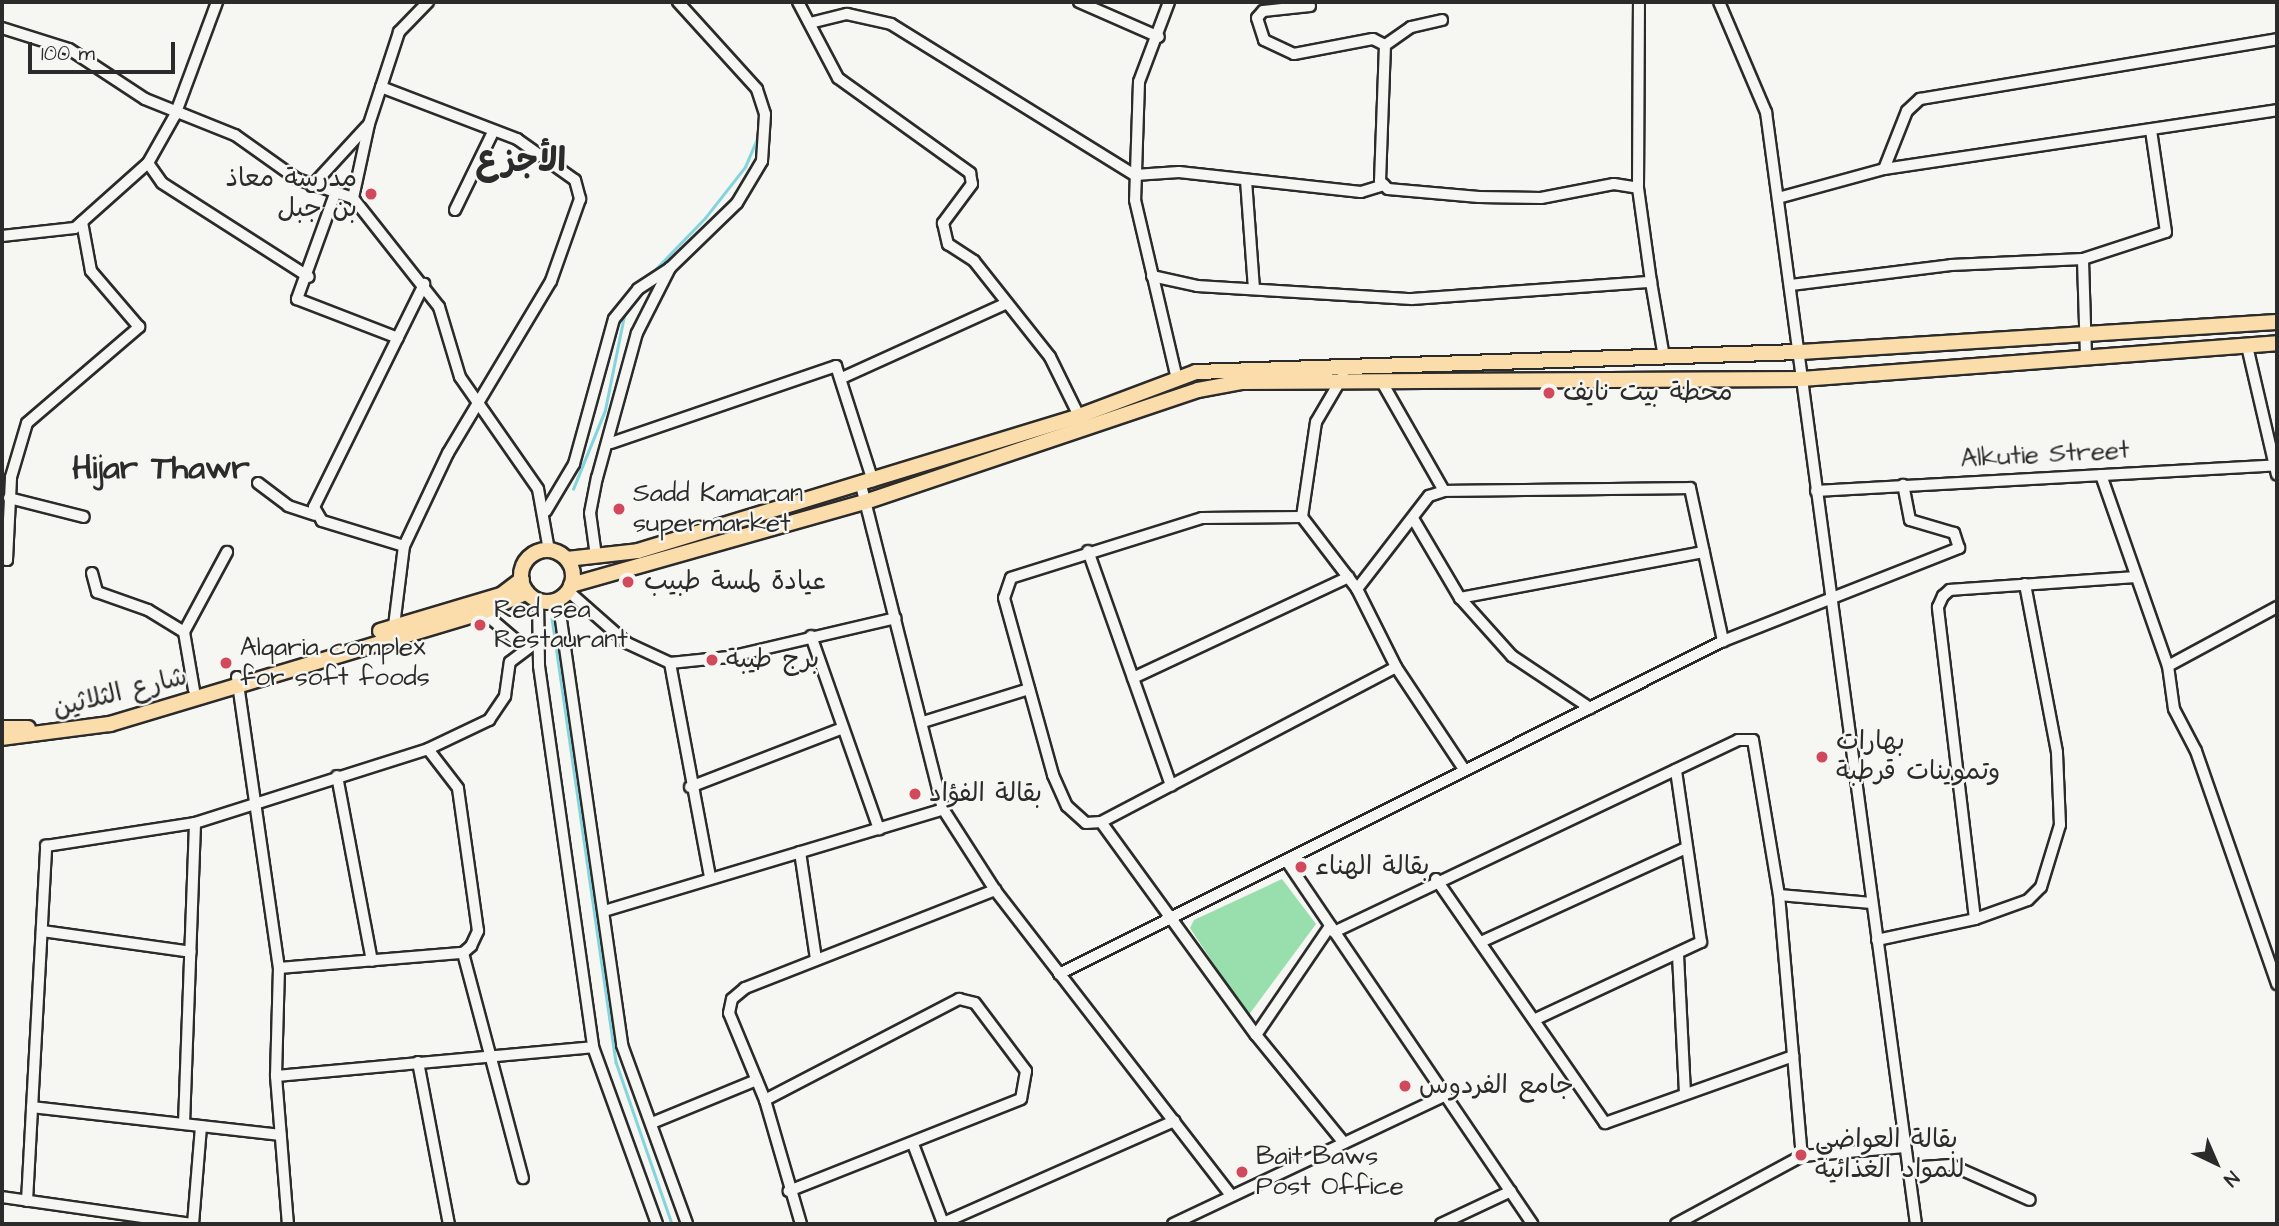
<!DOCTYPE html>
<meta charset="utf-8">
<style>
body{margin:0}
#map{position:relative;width:2279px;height:1226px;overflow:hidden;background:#f6f6f2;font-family:"Architects Daughter","Playpen Sans Arabic",sans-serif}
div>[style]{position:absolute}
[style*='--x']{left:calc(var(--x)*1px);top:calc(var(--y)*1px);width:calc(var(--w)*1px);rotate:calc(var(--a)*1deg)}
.green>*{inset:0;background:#98dfad}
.stream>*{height:2.5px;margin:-1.25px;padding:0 1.25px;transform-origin:1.25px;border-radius:1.25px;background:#84d4de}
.roads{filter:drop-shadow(2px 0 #2b2b2b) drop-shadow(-2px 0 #2b2b2b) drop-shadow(0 2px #2b2b2b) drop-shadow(0 -2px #2b2b2b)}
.minor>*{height:10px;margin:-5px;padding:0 5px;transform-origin:5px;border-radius:5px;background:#f6f6f2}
.major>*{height:14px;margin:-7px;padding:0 7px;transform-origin:7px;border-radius:7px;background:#fbddab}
.major>.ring{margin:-7px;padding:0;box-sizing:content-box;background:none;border:14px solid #fbddab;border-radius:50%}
.dots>*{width:19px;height:19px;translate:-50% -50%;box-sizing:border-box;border:4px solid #f6f6f2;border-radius:50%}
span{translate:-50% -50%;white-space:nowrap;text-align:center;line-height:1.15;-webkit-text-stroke:5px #f6f6f2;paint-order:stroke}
.poi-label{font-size:26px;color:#2b2b2b}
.right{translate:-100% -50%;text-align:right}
.left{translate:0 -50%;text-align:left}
.street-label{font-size:26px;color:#2b2b2b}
.district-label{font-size:33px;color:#2b2b2b;font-weight:700}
.frame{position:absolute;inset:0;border:4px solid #2b2b2b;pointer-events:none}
.north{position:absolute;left:2181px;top:1128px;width:70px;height:70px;-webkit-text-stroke:5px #f6f6f2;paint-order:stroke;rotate:136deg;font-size:19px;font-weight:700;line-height:28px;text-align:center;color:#2b2b2b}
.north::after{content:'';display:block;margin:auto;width:24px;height:32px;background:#2b2b2b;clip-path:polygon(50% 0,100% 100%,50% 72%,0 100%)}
.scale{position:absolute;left:28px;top:42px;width:147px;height:32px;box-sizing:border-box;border:4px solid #2b2b2b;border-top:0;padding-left:9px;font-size:21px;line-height:24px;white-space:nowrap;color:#2b2b2b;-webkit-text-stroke:5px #f6f6f2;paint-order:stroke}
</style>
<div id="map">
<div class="green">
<div style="clip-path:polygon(1282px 879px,1316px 924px,1248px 1016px,1190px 928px,1194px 920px)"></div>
</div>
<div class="stream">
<div style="--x:646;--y:279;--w:85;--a:-46"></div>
<div style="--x:705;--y:218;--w:65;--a:-51.9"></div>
<div style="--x:745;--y:167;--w:36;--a:-67"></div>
<div style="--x:573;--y:489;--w:85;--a:-67.9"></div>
<div style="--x:605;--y:410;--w:101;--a:-78.6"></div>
<div style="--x:552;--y:618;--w:449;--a:81.8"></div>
<div style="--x:616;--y:1062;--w:171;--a:70.9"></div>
</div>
<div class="roads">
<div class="minor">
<div style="--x:798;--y:2;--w:86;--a:62.2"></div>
<div style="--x:838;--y:78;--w:163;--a:35.7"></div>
<div style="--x:970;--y:173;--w:11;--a:80"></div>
<div style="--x:972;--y:184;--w:49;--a:126.6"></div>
<div style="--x:943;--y:223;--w:22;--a:77"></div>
<div style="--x:948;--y:244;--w:31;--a:33"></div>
<div style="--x:974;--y:261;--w:122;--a:51.6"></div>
<div style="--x:1050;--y:357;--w:72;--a:63.8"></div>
<div style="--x:1079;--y:2;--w:87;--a:23.6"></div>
<div style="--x:1169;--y:2;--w:85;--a:110.6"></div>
<div style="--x:1139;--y:82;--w:118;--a:91.9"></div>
<div style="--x:1135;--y:200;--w:184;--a:76.8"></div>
<div style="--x:1719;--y:2;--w:120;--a:66.9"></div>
<div style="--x:1766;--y:112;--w:1122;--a:82.32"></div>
<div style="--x:1310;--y:6;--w:47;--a:173.9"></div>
<div style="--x:1263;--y:11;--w:9;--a:131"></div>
<div style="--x:1257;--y:18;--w:23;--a:72"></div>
<div style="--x:1264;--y:40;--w:33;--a:25"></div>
<div style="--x:1294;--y:54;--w:80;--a:-10.8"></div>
<div style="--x:1373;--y:39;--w:13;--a:27"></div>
<div style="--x:1442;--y:20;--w:32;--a:167"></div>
<div style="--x:1411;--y:27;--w:32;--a:145"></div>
<div style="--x:1385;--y:45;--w:136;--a:92.1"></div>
<div style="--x:1380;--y:181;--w:11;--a:45"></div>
<div style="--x:1388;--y:189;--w:91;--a:5"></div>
<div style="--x:1479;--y:197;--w:62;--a:0.9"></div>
<div style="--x:1541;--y:198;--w:74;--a:-10.9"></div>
<div style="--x:1614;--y:184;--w:24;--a:9"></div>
<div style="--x:1638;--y:188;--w:95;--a:82.1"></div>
<div style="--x:810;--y:23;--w:38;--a:-14"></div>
<div style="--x:847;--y:14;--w:45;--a:12.8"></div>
<div style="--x:891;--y:24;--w:287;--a:31.8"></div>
<div style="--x:1135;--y:175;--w:44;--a:-3.9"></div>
<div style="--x:1179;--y:172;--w:183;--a:6.3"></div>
<div style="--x:1361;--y:192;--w:24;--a:-17"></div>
<div style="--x:2;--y:28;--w:70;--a:17.4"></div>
<div style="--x:69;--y:49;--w:91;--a:33.3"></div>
<div style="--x:145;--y:99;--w:97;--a:21.8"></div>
<div style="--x:235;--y:135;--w:76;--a:35.4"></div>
<div style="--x:297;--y:179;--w:59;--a:18.7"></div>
<div style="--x:353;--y:198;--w:139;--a:51.7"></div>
<div style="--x:439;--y:307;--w:73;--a:73.3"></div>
<div style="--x:460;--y:377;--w:136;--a:55.1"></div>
<div style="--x:538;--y:489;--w:62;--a:79.8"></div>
<div style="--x:381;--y:87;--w:146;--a:20.9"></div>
<div style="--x:517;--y:139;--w:71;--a:35.3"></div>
<div style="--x:575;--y:180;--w:20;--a:75"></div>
<div style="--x:580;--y:199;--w:87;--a:109.5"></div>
<div style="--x:551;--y:281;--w:200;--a:120.9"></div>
<div style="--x:448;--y:453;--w:103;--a:115.3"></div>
<div style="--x:148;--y:163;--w:24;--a:55"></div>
<div style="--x:162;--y:183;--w:174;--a:32.6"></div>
<div style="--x:1884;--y:169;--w:62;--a:-68.4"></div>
<div style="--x:1907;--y:111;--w:18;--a:-43"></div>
<div style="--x:1920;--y:99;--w:362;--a:-9.5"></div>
<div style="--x:1246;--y:180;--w:109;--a:85.8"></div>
<div style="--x:312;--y:186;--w:81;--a:-47.5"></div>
<div style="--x:1638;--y:188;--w:186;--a:-89.7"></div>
<div style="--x:335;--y:194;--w:112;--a:109.9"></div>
<div style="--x:297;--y:299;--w:108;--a:21.1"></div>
<div style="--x:353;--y:198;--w:76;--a:-77.8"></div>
<div style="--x:369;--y:124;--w:97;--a:-71.9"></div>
<div style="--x:399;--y:32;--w:42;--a:-46"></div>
<div style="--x:1778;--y:198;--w:110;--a:-15.3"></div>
<div style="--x:1884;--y:169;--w:397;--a:-8.5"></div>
<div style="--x:455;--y:210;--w:87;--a:-64"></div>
<div style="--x:2;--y:236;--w:73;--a:-6.3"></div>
<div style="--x:75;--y:228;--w:98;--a:-41.7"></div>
<div style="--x:148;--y:163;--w:55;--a:-60.6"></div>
<div style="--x:175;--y:115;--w:121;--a:-69.6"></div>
<div style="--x:1152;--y:276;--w:46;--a:12.5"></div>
<div style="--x:1197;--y:286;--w:215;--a:3.5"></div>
<div style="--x:1412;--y:299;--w:240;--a:-4.1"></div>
<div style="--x:1651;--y:282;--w:76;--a:80.2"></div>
<div style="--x:1791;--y:285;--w:161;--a:-7.1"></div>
<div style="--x:1951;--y:265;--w:132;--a:-2.6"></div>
<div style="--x:2247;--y:346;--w:132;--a:76.9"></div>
<div style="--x:2086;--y:356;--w:97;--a:-91.8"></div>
<div style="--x:2083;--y:259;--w:87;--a:-18"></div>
<div style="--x:2166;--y:232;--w:102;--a:-98.4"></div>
<div style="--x:1343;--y:376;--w:53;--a:120.4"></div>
<div style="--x:1316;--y:422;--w:96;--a:98.4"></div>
<div style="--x:1302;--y:517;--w:100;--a:179.4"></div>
<div style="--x:1202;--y:518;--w:200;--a:162.6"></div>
<div style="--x:1011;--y:578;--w:21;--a:109"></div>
<div style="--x:1004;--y:598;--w:184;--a:74.5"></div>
<div style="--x:1053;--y:775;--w:34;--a:66"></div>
<div style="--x:1067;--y:806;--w:25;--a:42"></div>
<div style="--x:1086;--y:823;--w:15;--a:-4"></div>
<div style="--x:1101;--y:822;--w:333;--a:-27.7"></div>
<div style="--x:844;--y:377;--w:177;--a:-24.4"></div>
<div style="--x:1383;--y:384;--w:123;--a:60.3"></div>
<div style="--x:611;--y:443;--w:238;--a:-18.9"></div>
<div style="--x:836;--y:366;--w:121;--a:72.2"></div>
<div style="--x:2101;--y:475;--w:202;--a:70.7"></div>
<div style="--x:2168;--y:666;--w:43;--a:82.1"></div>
<div style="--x:2174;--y:709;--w:47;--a:62.4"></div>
<div style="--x:2196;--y:751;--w:247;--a:70.8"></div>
<div style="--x:258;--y:483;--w:38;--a:37"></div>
<div style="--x:288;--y:506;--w:28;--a:18"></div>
<div style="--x:861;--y:485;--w:334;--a:75.8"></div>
<div style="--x:943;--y:809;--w:96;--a:57.3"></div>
<div style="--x:995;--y:890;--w:386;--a:52.3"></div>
<div style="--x:1816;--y:491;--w:462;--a:-3.2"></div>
<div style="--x:9;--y:498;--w:77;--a:14.2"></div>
<div style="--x:546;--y:511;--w:55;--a:-59.2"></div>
<div style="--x:574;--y:464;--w:150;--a:-74.6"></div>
<div style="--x:614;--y:319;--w:38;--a:-51"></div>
<div style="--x:638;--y:289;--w:38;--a:-33"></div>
<div style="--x:670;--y:268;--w:93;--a:-44.1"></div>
<div style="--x:737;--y:203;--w:49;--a:-59.2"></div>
<div style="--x:762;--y:161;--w:47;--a:-86.3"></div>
<div style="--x:765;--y:114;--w:26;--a:-108"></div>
<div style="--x:757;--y:89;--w:118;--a:-132.2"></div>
<div style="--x:1302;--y:517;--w:91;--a:52.6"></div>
<div style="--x:1357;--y:589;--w:87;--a:63.4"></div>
<div style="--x:1396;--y:667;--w:121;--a:56.4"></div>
<div style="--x:1414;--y:520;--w:91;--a:59.5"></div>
<div style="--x:1460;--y:598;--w:78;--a:48.1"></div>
<div style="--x:1512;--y:656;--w:94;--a:33.7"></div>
<div style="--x:1088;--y:551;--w:249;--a:70.5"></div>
<div style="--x:596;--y:556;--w:43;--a:-97.9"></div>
<div style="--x:590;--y:513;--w:36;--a:-79"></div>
<div style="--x:597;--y:478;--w:150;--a:-74.6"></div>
<div style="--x:637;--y:333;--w:73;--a:-63.1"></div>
<div style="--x:2;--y:559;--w:5;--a:11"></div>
<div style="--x:7;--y:560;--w:83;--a:-87.2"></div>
<div style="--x:11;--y:477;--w:56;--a:-73.5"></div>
<div style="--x:27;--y:423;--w:148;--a:-40.6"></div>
<div style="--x:139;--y:327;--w:74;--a:-130.6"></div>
<div style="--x:91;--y:271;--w:50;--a:-100.4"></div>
<div style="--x:92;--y:573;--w:20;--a:75"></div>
<div style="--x:97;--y:592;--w:54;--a:19.4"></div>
<div style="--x:148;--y:610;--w:42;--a:31.4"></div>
<div style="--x:1357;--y:589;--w:118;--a:-52.3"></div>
<div style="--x:1429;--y:496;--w:16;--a:-18"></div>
<div style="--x:1444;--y:491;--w:246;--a:-0.7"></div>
<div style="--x:1690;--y:488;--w:157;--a:77.8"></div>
<div style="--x:568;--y:591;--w:79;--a:41.4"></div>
<div style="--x:627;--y:643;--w:47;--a:24.9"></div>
<div style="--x:670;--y:663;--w:59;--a:-5.8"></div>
<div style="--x:729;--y:657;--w:171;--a:-13.1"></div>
<div style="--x:1460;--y:598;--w:248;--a:-10.7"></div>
<div style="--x:558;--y:599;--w:451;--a:81.8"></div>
<div style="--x:622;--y:1045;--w:190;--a:70"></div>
<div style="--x:538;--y:600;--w:66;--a:89.1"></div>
<div style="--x:539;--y:666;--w:385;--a:81.9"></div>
<div style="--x:593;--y:1047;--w:188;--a:70.1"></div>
<div style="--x:483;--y:612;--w:54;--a:40.5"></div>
<div style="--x:394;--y:626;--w:81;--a:-82.9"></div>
<div style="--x:404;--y:546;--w:86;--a:-163"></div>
<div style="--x:322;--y:521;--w:16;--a:-120"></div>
<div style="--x:314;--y:507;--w:249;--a:-63.7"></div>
<div style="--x:811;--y:636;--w:205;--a:70.6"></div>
<div style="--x:670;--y:663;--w:217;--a:79.4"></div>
<div style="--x:2168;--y:666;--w:124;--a:-28.4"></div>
<div style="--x:237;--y:677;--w:294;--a:81.8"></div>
<div style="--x:279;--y:968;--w:108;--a:91.6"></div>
<div style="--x:276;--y:1076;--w:148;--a:85.4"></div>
<div style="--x:1133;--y:678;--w:238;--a:-25.1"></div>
<div style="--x:194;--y:690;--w:59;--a:-99.8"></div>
<div style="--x:184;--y:632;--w:91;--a:-61.7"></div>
<div style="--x:923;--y:722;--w:111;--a:-17.3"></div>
<div style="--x:337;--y:776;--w:188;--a:79.3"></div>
<div style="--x:690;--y:787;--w:161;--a:-21.1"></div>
<div style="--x:1101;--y:822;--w:263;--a:54"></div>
<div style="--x:1256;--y:1035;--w:139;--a:50.8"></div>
<div style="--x:800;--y:852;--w:108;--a:81.5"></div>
<div style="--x:1288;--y:863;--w:436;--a:55.9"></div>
<div style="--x:1436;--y:879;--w:297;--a:55.3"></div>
<div style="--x:1605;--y:1123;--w:200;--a:-19.6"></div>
<div style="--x:1779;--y:895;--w:93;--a:4.9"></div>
<div style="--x:604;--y:911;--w:354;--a:-16.7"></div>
<div style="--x:1975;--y:919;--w:314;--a:-96.8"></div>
<div style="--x:1938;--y:607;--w:12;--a:-66"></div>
<div style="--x:1943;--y:596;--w:9;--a:-41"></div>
<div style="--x:1950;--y:590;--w:185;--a:-4"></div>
<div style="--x:42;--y:931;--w:150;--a:8"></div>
<div style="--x:1334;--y:932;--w:447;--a:-25.4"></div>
<div style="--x:1738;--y:740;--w:15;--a:0"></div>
<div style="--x:1753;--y:740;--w:157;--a:80.5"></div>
<div style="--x:1779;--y:895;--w:262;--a:85"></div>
<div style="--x:1877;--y:940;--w:100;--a:-12.1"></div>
<div style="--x:1975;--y:919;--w:56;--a:-19.7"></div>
<div style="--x:2028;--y:900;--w:18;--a:-45"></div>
<div style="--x:2041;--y:887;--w:65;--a:-73"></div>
<div style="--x:2060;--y:825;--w:73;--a:-92.4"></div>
<div style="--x:2057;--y:752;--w:171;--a:-100.8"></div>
<div style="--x:1483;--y:941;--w:223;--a:-24.6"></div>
<div style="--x:463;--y:953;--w:233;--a:75.1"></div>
<div style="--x:1678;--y:955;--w:137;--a:87.1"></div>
<div style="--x:279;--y:968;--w:185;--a:-4.7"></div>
<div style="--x:463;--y:953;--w:11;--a:-41"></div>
<div style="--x:471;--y:946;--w:17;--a:-65"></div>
<div style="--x:478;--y:931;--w:144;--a:-98"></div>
<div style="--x:458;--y:788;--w:49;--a:-127.6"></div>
<div style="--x:1059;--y:974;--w:743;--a:-26.63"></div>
<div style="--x:1723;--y:641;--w:254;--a:-21.5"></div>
<div style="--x:1959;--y:548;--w:16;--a:-108"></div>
<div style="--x:1954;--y:533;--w:46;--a:-163.5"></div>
<div style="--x:1910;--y:520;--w:36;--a:-101"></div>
<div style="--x:1538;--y:1018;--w:180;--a:-25"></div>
<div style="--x:1701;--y:942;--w:174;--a:-98.3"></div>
<div style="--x:1256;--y:1035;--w:132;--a:-55.8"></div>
<div style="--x:418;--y:1062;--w:165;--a:79.2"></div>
<div style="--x:276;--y:1076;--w:318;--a:-5.2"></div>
<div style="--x:765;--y:1100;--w:219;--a:-27.5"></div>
<div style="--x:959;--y:999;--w:16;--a:14"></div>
<div style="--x:975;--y:1003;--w:85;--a:53.1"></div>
<div style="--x:1026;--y:1071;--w:28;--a:100"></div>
<div style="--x:1021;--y:1099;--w:250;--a:158.4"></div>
<div style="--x:32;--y:1107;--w:250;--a:6.4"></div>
<div style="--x:652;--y:1123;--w:113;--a:-22.3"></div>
<div style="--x:184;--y:1124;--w:301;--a:-87.9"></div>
<div style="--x:913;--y:1144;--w:85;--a:69.2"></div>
<div style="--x:943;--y:1223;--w:253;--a:-23.8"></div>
<div style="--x:1908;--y:1168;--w:43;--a:-4"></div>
<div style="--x:1951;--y:1165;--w:86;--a:23.9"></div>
<div style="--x:2;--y:1197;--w:192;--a:8.1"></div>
<div style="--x:27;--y:1201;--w:356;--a:-86.9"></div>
<div style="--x:46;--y:846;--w:151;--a:-8.8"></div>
<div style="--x:195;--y:823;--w:244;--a:-17.6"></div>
<div style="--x:428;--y:749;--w:68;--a:-25.4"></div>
<div style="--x:489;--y:720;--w:29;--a:-56"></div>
<div style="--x:505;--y:696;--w:34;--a:-82"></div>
<div style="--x:510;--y:662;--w:35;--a:-37"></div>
<div style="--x:193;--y:1224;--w:98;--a:-85.3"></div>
<div style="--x:801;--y:1224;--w:129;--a:-106.2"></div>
<div style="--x:765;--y:1100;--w:94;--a:-112.5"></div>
<div style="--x:729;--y:1013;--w:14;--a:-78"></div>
<div style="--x:732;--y:999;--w:17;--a:-40"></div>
<div style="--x:745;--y:988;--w:269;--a:-21.4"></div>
<div style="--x:1173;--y:1224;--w:302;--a:-25.3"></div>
<div style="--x:1441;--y:1224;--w:77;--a:-25.2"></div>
<div style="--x:1676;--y:1224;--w:143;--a:-28.4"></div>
<div style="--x:1802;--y:1156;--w:103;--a:-5"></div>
</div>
<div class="major">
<div class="ring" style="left:521px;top:550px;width:38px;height:38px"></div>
<div style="--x:567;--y:559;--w:71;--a:-6.4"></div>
<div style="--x:638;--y:551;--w:461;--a:-17"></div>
<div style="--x:1079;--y:416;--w:125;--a:-20.6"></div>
<div style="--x:1196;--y:372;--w:604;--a:-1.9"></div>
<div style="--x:1800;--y:352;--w:478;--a:-3.6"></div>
<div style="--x:571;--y:585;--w:305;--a:-15.8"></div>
<div style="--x:865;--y:502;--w:351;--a:-18.6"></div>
<div style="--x:1198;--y:390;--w:45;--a:-10.3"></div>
<div style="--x:1242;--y:382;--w:560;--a:-0.31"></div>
<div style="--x:1802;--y:379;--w:476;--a:-4.3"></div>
<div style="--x:380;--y:631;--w:126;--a:-16.6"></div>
<div style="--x:501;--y:595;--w:26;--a:-37"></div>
<div style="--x:2;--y:728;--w:26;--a:0"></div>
<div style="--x:2;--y:738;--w:109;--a:-7.4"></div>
<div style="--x:110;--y:724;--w:389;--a:-16.7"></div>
<div style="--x:483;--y:612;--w:48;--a:-24.4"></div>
</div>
</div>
<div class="dots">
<div style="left:371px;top:194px;background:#d1495b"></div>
<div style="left:1549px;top:393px;background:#d1495b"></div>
<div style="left:619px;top:509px;background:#d1495b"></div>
<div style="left:628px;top:582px;background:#d1495b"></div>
<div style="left:480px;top:625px;background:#d1495b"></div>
<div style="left:712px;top:660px;background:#d1495b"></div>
<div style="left:226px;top:663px;background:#d1495b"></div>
<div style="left:1822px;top:757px;background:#d1495b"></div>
<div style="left:915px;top:794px;background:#d1495b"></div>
<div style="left:1301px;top:867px;background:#d1495b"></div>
<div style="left:1405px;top:1086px;background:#d1495b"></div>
<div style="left:1801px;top:1155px;background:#d1495b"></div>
<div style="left:1242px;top:1172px;background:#d1495b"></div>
</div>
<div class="poi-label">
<span class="right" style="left:357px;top:194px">مدرسة معاذ<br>بن جبل</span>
<span class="left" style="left:1563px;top:393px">محطة بيت نايف</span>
<span class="left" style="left:633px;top:509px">Sadd Kamaran<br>supermarket</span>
<span class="left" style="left:644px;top:582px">عيادة لمسة طبيب</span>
<span class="left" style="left:494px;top:625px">Red sea<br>Restaurant</span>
<span class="left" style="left:240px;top:663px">Alqaria complex<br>for soft foods</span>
<span class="left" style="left:726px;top:660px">برج طيبة</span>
<span class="left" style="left:1836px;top:757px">بهارات<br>وتموينات قرطبة</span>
<span class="left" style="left:929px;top:794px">بقالة الفؤاد</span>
<span class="left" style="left:1315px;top:867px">بقالة الهناء</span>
<span class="left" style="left:1419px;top:1086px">جامع الفردوس</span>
<span class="left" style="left:1815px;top:1155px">بقالة العواضي<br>للمواد الغذائية</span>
<span class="left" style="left:1256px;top:1172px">Bait Baws<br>Post Office</span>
</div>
<div class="street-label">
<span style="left:2045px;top:455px;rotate:-3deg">Alkutie Street</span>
<span style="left:120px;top:693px;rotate:-14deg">شارع الثلاثين</span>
</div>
<div class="district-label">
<span style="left:521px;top:162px">الأجزع</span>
<span style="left:161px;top:469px">Hijar Thawr</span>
</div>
<div class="frame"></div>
<div class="north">N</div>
<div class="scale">100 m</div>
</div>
